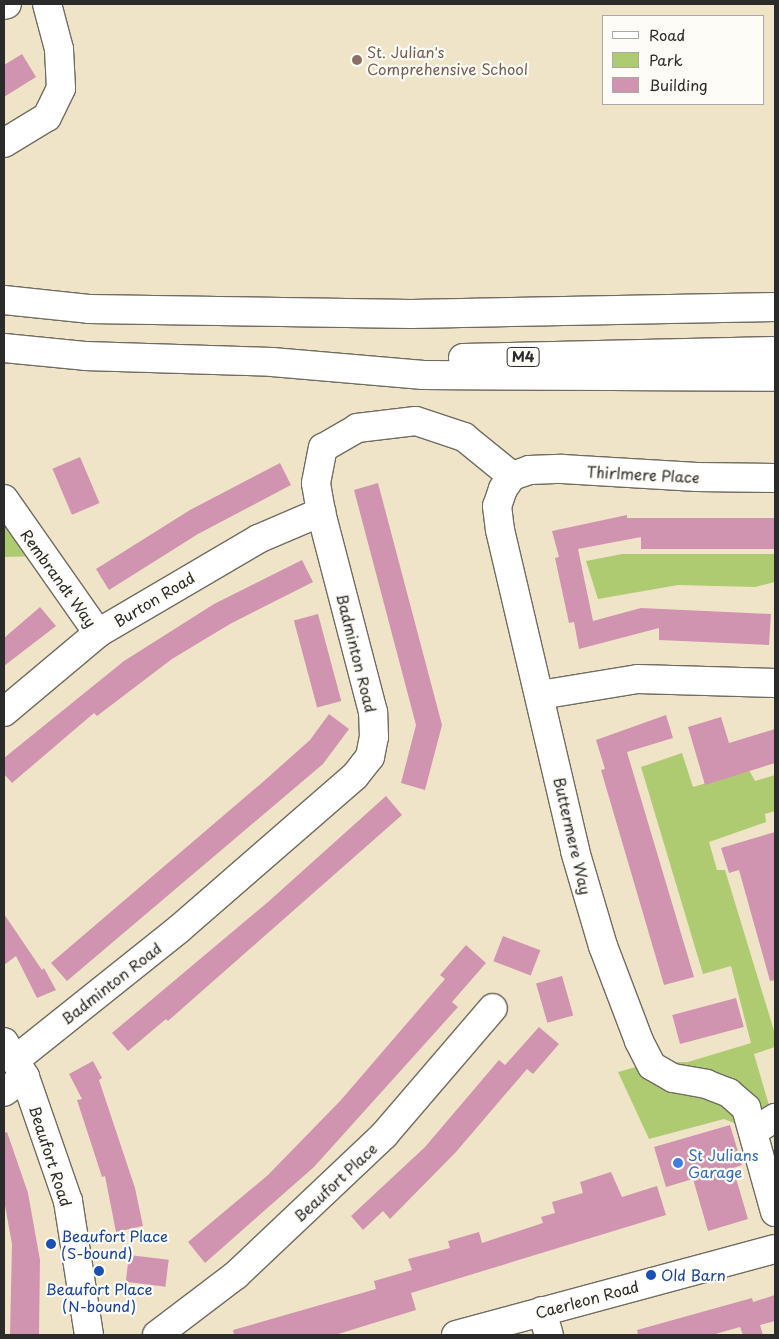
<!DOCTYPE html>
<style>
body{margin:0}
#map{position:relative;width:779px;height:1339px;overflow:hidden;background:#f0e4c8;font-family:"Playpen Sans",sans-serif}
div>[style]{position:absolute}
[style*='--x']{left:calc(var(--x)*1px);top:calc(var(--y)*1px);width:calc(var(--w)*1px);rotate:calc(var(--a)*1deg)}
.green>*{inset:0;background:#afcb71}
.building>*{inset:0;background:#d194b0;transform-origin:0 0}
.roads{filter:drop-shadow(1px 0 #706c62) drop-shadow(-1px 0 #706c62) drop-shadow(0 1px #706c62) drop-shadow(0 -1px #706c62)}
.minor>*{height:28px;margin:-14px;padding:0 14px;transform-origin:14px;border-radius:14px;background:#fff}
.major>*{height:28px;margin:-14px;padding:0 14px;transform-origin:14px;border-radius:14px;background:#fff}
.highway>*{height:28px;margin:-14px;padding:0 14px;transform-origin:14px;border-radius:14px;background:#fff}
.dots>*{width:14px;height:14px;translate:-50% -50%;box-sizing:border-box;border:2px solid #fdfcf7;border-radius:50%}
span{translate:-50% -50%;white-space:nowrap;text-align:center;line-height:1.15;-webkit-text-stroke:4.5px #fdfcf7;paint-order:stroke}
.shield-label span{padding:1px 4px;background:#fdfcf7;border:1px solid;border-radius:4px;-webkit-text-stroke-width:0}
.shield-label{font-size:14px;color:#2b2b2b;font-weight:700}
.education-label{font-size:15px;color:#785e54}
.left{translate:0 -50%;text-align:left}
.street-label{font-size:15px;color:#2b2b2b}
.shop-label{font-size:15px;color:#366cbe}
.transit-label{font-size:15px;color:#164399}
.frame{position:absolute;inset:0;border:5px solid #2b2b2b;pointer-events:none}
.legend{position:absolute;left:602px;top:15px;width:162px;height:90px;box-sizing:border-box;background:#fdfcf7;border:1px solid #a9a8a5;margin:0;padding:6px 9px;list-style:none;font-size:15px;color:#2b2b2b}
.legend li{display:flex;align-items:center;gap:10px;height:25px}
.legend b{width:25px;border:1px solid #a9a8a5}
</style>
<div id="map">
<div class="green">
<div style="clip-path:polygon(4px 499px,43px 556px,4px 557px)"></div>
<div style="clip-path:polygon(622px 554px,775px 554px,775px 582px,755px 587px,678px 585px,598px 599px,586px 561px)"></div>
<div style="clip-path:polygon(682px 753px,693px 787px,749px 770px,755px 781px,775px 775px,775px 811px,765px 814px,766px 822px,709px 842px,717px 870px,725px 870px,775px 1034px,775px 1047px,754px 1054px,773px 1119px,754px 1131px,724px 1119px,649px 1139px,618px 1072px,650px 1063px,688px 1062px,751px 1043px,731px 966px,703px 974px,641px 767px)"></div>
</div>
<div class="building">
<div style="clip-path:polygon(22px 54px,36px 77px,4px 97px,4px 65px)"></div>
<div style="left:80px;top:457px;width:50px;height:30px;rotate:67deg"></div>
<div style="clip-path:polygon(280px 463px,291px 485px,198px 534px,109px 590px,96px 569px,190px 510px)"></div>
<div style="clip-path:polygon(378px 483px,442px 725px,425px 790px,401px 783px,416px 725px,354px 490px)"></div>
<div style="clip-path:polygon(627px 515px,627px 518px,775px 518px,775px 549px,641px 549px,641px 537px,578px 549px,593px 621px,641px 608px,771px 614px,769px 645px,659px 640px,659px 628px,579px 649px,574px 622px,569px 623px,555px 558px,559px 557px,552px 531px)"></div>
<div style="clip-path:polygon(302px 560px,313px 582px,230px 624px,172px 659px,97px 716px,94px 713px,12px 783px,4px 774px,4px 758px,124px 661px,214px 604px)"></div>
<div style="clip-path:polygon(40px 607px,56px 626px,4px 666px,4px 638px)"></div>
<div style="left:318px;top:614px;width:90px;height:25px;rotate:75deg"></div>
<div style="clip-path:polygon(329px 714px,349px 729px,323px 764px,67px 981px,51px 963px,264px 781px,310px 740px)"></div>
<div style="clip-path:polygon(666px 715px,673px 738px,627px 752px,694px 977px,664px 985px,601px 770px,605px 769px,596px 740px)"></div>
<div style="clip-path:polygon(721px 717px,729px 743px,775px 729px,775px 763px,705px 785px,688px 727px)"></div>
<div style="clip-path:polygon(386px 796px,402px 815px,168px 1021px,166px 1019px,128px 1051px,112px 1033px,268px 902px)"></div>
<div style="clip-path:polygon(775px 832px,775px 980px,770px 981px,739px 870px,729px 873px,721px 848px)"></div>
<div style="clip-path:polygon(4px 914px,42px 970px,44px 968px,56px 990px,37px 998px,16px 956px,4px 965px)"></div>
<div style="left:503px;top:936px;width:40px;height:27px;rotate:21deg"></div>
<div style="clip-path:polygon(466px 945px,486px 963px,452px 1002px,458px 1007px,314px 1167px,205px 1263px,188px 1242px,268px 1175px,341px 1100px,445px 979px,440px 975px)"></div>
<div style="left:562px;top:976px;width:41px;height:27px;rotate:74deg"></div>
<div style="left:736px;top:998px;width:30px;height:66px;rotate:75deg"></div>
<div style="clip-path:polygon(539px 1027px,559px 1044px,533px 1074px,527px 1069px,456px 1152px,390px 1219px,383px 1211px,363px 1230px,351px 1216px,425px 1147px,499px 1060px,505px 1065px)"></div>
<div style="clip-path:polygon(93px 1061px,102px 1078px,99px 1080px,135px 1188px,143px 1226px,116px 1232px,105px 1176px,102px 1177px,77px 1100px,82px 1099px,69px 1074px)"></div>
<div style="clip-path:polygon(730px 1125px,742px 1165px,733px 1168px,748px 1219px,708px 1231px,693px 1179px,666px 1187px,654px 1147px)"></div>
<div style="clip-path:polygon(7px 1132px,28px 1193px,40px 1260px,39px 1335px,10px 1335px,12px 1244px,4px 1200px,4px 1133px)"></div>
<div style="clip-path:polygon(611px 1172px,622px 1197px,657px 1186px,666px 1215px,411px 1293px,416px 1310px,335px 1335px,234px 1335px,233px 1330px,376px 1289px,374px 1281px,412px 1270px,408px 1259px,450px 1248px,448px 1241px,479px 1232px,482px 1243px,543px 1223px,541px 1217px,555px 1213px,552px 1202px,583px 1193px,580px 1182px)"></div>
<div style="left:129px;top:1255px;width:40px;height:27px;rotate:7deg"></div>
<div style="clip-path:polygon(775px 1295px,775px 1321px,760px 1325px,763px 1335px,743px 1335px,740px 1327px,712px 1335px,638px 1335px,637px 1330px,752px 1298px,753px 1302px)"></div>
</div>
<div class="roads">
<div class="minor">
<div style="--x:4;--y:5;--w:3;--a:-18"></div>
<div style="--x:4;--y:143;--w:50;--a:-31.2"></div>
<div style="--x:47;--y:117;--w:32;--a:-64"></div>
<div style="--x:61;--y:88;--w:39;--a:-93"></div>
<div style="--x:59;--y:49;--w:47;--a:-104.9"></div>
<div style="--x:512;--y:476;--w:16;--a:125"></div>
<div style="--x:503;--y:489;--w:18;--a:109"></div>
<div style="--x:497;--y:506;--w:24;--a:83"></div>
<div style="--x:500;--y:530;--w:330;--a:76.8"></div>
<div style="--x:575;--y:851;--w:99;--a:73.6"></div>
<div style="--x:603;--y:946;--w:102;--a:69.2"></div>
<div style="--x:639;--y:1041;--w:28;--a:63"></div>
<div style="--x:652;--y:1066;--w:24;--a:30"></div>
<div style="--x:673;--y:1078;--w:34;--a:10"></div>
<div style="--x:706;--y:1084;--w:25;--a:21"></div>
<div style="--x:729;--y:1093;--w:23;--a:41"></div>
<div style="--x:746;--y:1108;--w:108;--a:74.4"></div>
<div style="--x:512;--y:476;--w:18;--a:-19"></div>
<div style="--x:529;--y:470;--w:33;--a:-2"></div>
<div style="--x:562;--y:469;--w:135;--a:3.4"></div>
<div style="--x:697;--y:477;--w:78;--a:0.7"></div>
<div style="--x:4;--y:499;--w:164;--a:55"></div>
<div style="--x:540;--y:695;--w:99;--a:-9.3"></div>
<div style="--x:638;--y:679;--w:137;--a:1.7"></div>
<div style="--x:4;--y:712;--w:123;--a:-40"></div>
<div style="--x:98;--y:633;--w:186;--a:-30.4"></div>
<div style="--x:258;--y:539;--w:69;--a:-23.2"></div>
<div style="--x:4;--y:1042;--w:41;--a:59"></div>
<div style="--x:25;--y:1077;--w:131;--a:70.9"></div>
<div style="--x:68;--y:1201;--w:136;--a:81.1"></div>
<div style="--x:15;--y:1060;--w:210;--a:-38.6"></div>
<div style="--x:179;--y:929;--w:233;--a:-41"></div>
<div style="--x:355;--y:776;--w:24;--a:-52"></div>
<div style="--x:370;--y:757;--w:20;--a:-79"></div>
<div style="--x:374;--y:737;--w:25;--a:-92"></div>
<div style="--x:373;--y:712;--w:207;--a:-104.6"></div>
<div style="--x:321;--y:512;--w:29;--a:-100"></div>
<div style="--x:316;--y:483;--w:36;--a:-79"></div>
<div style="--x:323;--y:448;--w:39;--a:-30"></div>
<div style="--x:357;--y:428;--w:59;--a:-6.8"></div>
<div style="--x:416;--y:421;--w:51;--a:18.4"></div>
<div style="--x:464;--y:437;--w:62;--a:39.1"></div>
<div style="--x:4;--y:1092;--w:26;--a:-36"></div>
<div style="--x:754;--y:1131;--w:25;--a:-32"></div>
<div style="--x:542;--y:1311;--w:25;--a:74"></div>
<div style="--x:157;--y:1335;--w:99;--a:-37.2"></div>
<div style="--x:236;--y:1275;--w:204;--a:-43.4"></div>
<div style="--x:384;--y:1135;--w:167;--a:-49.4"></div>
</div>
<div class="major">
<div style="--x:456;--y:1335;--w:330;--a:-15.1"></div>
</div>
<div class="highway">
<div style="--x:4;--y:300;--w:85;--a:6"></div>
<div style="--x:89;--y:309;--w:322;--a:0.9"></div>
<div style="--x:411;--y:314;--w:364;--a:-1.1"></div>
<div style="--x:4;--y:348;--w:81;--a:5.6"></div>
<div style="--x:85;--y:356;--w:187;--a:1.8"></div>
<div style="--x:272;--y:362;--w:152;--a:4.9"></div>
<div style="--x:423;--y:375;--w:352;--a:0.3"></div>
<div style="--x:463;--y:358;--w:312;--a:-1.3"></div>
</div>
</div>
<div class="dots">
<div style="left:357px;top:60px;background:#8d6e63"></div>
<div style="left:678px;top:1163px;background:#3f7fe0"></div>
<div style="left:51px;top:1244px;background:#1a4fb4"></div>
<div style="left:99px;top:1271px;background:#1a4fb4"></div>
<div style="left:651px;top:1275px;background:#1a4fb4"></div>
</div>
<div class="shield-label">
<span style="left:523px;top:357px">M4</span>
</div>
<div class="education-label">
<span class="left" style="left:367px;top:60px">St. Julian's<br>Comprehensive School</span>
</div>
<div class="street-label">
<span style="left:643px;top:474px;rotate:3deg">Thirlmere Place</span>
<span style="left:59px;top:578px;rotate:54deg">Rembrandt Way</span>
<span style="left:154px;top:599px;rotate:-31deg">Burton Road</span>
<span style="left:357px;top:653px;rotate:76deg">Badminton Road</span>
<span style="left:573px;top:836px;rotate:77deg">Buttermere Way</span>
<span style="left:111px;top:983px;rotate:-38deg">Badminton Road</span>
<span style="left:51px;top:1156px;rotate:72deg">Beaufort Road</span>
<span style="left:335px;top:1182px;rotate:-43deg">Beaufort Place</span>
<span style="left:587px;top:1299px;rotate:-15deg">Caerleon Road</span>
</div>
<div class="shop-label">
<span class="left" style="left:688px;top:1163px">St Julians<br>Garage</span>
</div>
<div class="transit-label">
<span class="left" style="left:61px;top:1244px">Beaufort Place<br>(S-bound)</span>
<span class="left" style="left:661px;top:1275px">Old Barn</span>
<span style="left:99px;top:1297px">Beaufort Place<br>(N-bound)</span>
</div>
<div class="frame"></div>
<ul class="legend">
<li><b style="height:6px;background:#fff"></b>Road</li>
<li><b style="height:14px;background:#afcb71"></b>Park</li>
<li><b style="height:14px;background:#d194b0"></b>Building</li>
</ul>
</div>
